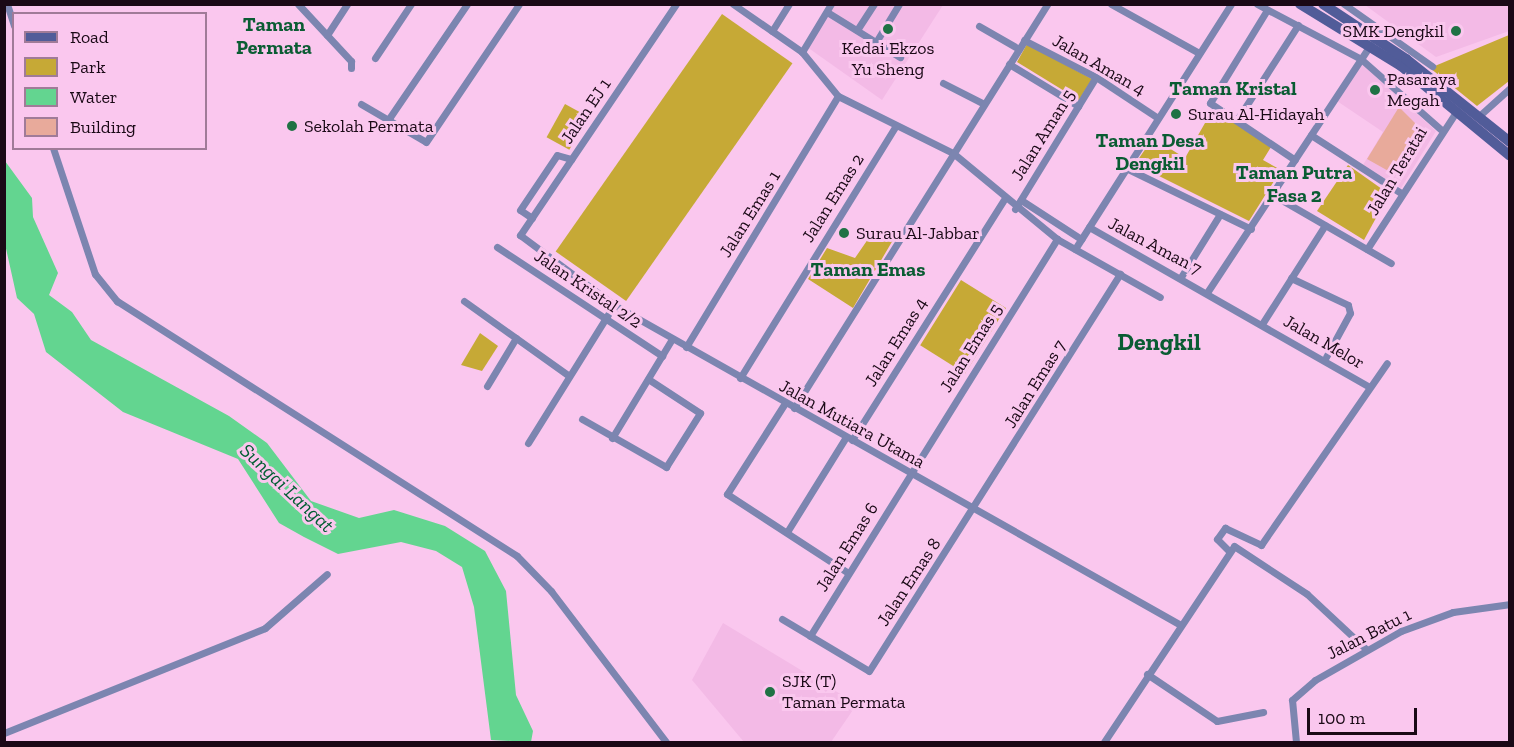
<!DOCTYPE html>
<style>
body{margin:0}
#map{position:relative;width:1514px;height:747px;overflow:hidden;background:#fac7ee;font-family:"Zilla Slab",serif}
div>[style]{position:absolute}
[style*='--x']{left:calc(var(--x)*1px);top:calc(var(--y)*1px);width:calc(var(--w)*1px);rotate:calc(var(--a)*1deg)}
.built>*{inset:0;background:#f3bae6}
.green>*{inset:0;background:#c6a936;transform-origin:0 0}
.water>*{inset:0;background:#63d590}
.building>*{inset:0;background:#e8aa9b}
.minor>*{height:7px;margin:-3.5px;padding:0 3.5px;transform-origin:3.5px;border-radius:3.5px;background:#7c85b0}
.secondary>*{height:10px;margin:-5px;padding:0 5px;transform-origin:5px;border-radius:5px;background:#515c99}
.dots>*{width:16px;height:16px;translate:-50% -50%;box-sizing:border-box;border:3px solid #fac7ee;border-radius:50%}
span{translate:-50% -50%;white-space:nowrap;text-align:center;line-height:1.15;-webkit-text-stroke:6px #fac7ee;paint-order:stroke}
.poi-label{font-size:18px;color:#1a0916}
.right{translate:-100% -50%;text-align:right}
.left{translate:0 -50%;text-align:left}
.street-label{font-size:18px;color:#1a0916}
.neighbourhood-label{font-size:20px;color:#0a5c33;font-weight:700}
.water-label{font-size:20px;color:#015e32;font-style:italic}
.district-label{font-size:24px;color:#0a5c33;font-weight:700}
.frame{position:absolute;inset:0;border:6px solid #1a0916;pointer-events:none}
.legend{position:absolute;left:12px;top:12px;width:195px;height:138px;box-sizing:border-box;background:#fac7ee;border:2px solid #a07b98;margin:0;padding:8px 10px;list-style:none;font-size:18px;color:#1a0916}
.legend li{display:flex;align-items:center;gap:12px;height:30px}
.legend b{width:30px;border:2px solid #a07b98}
.scale{position:absolute;left:1307px;top:708px;width:110px;height:27px;box-sizing:border-box;border:3px solid #1a0916;border-top:0;padding-left:8px;font-size:18px;line-height:21px;white-space:nowrap;color:#1a0916;-webkit-text-stroke:4px #fac7ee;paint-order:stroke}
</style>
<div id="map">
<div class="built">
<div style="clip-path:polygon(833px 5px,943px 5px,882px 100px,807px 47px)"></div>
<div style="clip-path:polygon(1365px 5px,1509px 5px,1509px 31px,1436px 57px)"></div>
<div style="clip-path:polygon(1362px 64px,1436px 131px,1401px 188px,1363px 165px,1383px 132px,1337px 101px)"></div>
<div style="clip-path:polygon(723px 623px,857px 704px,831px 742px,744px 742px,692px 680px)"></div>
</div>
<div class="green">
<div style="left:722px;top:14px;width:86px;height:290px;rotate:35deg"></div>
<div style="clip-path:polygon(1509px 35px,1509px 81px,1477px 106px,1430px 68px)"></div>
<div style="clip-path:polygon(1027px 44px,1092px 79px,1079px 100px,1017px 62px)"></div>
<div style="left:565px;top:104px;width:26px;height:38px;rotate:29deg"></div>
<div style="clip-path:polygon(1213px 109px,1271px 147px,1263px 160px,1281px 170px,1249px 221px,1135px 164px,1153px 138px,1185px 158px)"></div>
<div style="clip-path:polygon(1348px 165px,1389px 194px,1364px 240px,1317px 211px)"></div>
<div style="clip-path:polygon(875px 229px,893px 240px,853px 308px,808px 279px,827px 248px,855px 258px)"></div>
<div style="left:961px;top:280px;width:53px;height:77px;rotate:32deg"></div>
<div style="clip-path:polygon(480px 333px,498px 346px,482px 371px,461px 365px)"></div>
</div>
<div class="water">
<div style="clip-path:polygon(5px 161px,32px 198px,33px 217px,58px 273px,49px 295px,72px 312px,91px 340px,229px 416px,267px 443px,311px 501px,359px 518px,394px 510px,445px 526px,485px 551px,506px 591px,516px 695px,533px 731px,531px 742px,491px 740px,474px 607px,462px 567px,436px 551px,401px 542px,338px 554px,304px 537px,279px 523px,238px 459px,123px 412px,46px 352px,34px 314px,17px 298px,5px 244px)"></div>
</div>
<div class="building">
<div style="clip-path:polygon(1399px 107px,1419px 127px,1392px 173px,1367px 159px)"></div>
</div>
<div class="minor">
<div style="--x:7;--y:4;--w:23;--a:72"></div>
<div style="--x:298;--y:4;--w:78;--a:47.1"></div>
<div style="--x:351;--y:61;--w:7;--a:90"></div>
<div style="--x:676;--y:4;--w:279;--a:124"></div>
<div style="--x:520;--y:235;--w:117;--a:36.7"></div>
<div style="--x:614;--y:305;--w:649;--a:29.45"></div>
<div style="--x:733;--y:4;--w:84;--a:34.8"></div>
<div style="--x:802;--y:52;--w:57;--a:50.7"></div>
<div style="--x:838;--y:96;--w:128;--a:26.4"></div>
<div style="--x:953;--y:153;--w:135;--a:39.6"></div>
<div style="--x:1057;--y:239;--w:118;--a:29.4"></div>
<div style="--x:1111;--y:4;--w:101;--a:29.1"></div>
<div style="--x:1257;--y:4;--w:118;--a:27.9"></div>
<div style="--x:1361;--y:59;--w:106;--a:41.5"></div>
<div style="--x:1344;--y:4;--w:108;--a:35.2"></div>
<div style="--x:1267;--y:10;--w:109;--a:121.5"></div>
<div style="--x:1210;--y:103;--w:102;--a:33.8"></div>
<div style="--x:827;--y:12;--w:86;--a:31.7"></div>
<div style="--x:979;--y:26;--w:46;--a:29.9"></div>
<div style="--x:857;--y:30;--w:31;--a:-57"></div>
<div style="--x:772;--y:31;--w:32;--a:-58"></div>
<div style="--x:327;--y:35;--w:37;--a:-57"></div>
<div style="--x:1024;--y:40;--w:81;--a:27.2"></div>
<div style="--x:1096;--y:77;--w:74;--a:33.5"></div>
<div style="--x:876;--y:42;--w:44;--a:-58.8"></div>
<div style="--x:802;--y:52;--w:56;--a:-58.9"></div>
<div style="--x:375;--y:58;--w:65;--a:-56.3"></div>
<div style="--x:1009;--y:64;--w:81;--a:31.3"></div>
<div style="--x:943;--y:83;--w:46;--a:27.1"></div>
<div style="--x:361;--y:104;--w:75;--a:30.3"></div>
<div style="--x:426;--y:142;--w:166;--a:-56"></div>
<div style="--x:1479;--y:116;--w:42;--a:-42.1"></div>
<div style="--x:388;--y:120;--w:140;--a:-55.7"></div>
<div style="--x:1237;--y:120;--w:113;--a:-57.3"></div>
<div style="--x:1311;--y:135;--w:107;--a:32.8"></div>
<div style="--x:53;--y:148;--w:133;--a:71.6"></div>
<div style="--x:95;--y:274;--w:35;--a:51"></div>
<div style="--x:117;--y:301;--w:474;--a:32.5"></div>
<div style="--x:517;--y:556;--w:49;--a:45.8"></div>
<div style="--x:551;--y:591;--w:190;--a:52.7"></div>
<div style="--x:1126;--y:168;--w:139;--a:26"></div>
<div style="--x:1273;--y:195;--w:136;--a:30"></div>
<div style="--x:1021;--y:200;--w:72;--a:33"></div>
<div style="--x:1015;--y:209;--w:155;--a:-58.5"></div>
<div style="--x:532;--y:218;--w:14;--a:-146"></div>
<div style="--x:520;--y:210;--w:66;--a:-56.1"></div>
<div style="--x:557;--y:155;--w:15;--a:16"></div>
<div style="--x:1089;--y:227;--w:323;--a:29.7"></div>
<div style="--x:497;--y:247;--w:198;--a:33.4"></div>
<div style="--x:1075;--y:249;--w:290;--a:-57.5"></div>
<div style="--x:1367;--y:249;--w:163;--a:-57"></div>
<div style="--x:1181;--y:277;--w:74;--a:-58.2"></div>
<div style="--x:1291;--y:278;--w:63;--a:25.3"></div>
<div style="--x:1348;--y:305;--w:8;--a:76"></div>
<div style="--x:1350;--y:313;--w:50;--a:118.6"></div>
<div style="--x:1208;--y:291;--w:295;--a:-56.6"></div>
<div style="--x:464;--y:301;--w:129;--a:35.5"></div>
<div style="--x:1262;--y:324;--w:117;--a:-57.5"></div>
<div style="--x:686;--y:347;--w:293;--a:-58.8"></div>
<div style="--x:740;--y:378;--w:295;--a:-58.3"></div>
<div style="--x:487;--y:386;--w:56;--a:-58.9"></div>
<div style="--x:785;--y:403;--w:108;--a:122.5"></div>
<div style="--x:727;--y:494;--w:145;--a:33.1"></div>
<div style="--x:794;--y:408;--w:477;--a:-57.9"></div>
<div style="--x:582;--y:419;--w:97;--a:29.7"></div>
<div style="--x:666;--y:467;--w:64;--a:-57.8"></div>
<div style="--x:700;--y:413;--w:62;--a:-146.8"></div>
<div style="--x:612;--y:438;--w:116;--a:-58.8"></div>
<div style="--x:852;--y:440;--w:284;--a:-57.7"></div>
<div style="--x:528;--y:443;--w:163;--a:-58.1"></div>
<div style="--x:787;--y:532;--w:112;--a:-58.2"></div>
<div style="--x:1229;--y:551;--w:17;--a:-135"></div>
<div style="--x:1217;--y:539;--w:14;--a:-54"></div>
<div style="--x:1225;--y:528;--w:40;--a:25"></div>
<div style="--x:1261;--y:545;--w:221;--a:-55.3"></div>
<div style="--x:782;--y:619;--w:101;--a:30.9"></div>
<div style="--x:869;--y:671;--w:470;--a:-57.7"></div>
<div style="--x:810;--y:636;--w:468;--a:-58.1"></div>
<div style="--x:1147;--y:674;--w:84;--a:33.9"></div>
<div style="--x:1217;--y:721;--w:47;--a:-11.1"></div>
<div style="--x:4;--y:733;--w:281;--a:-21.9"></div>
<div style="--x:265;--y:628;--w:82;--a:-41.1"></div>
<div style="--x:1104;--y:742;--w:235;--a:-56.4"></div>
<div style="--x:1234;--y:546;--w:87;--a:33.3"></div>
<div style="--x:1307;--y:594;--w:81;--a:43"></div>
<div style="--x:1296;--y:742;--w:42;--a:-95.4"></div>
<div style="--x:1292;--y:700;--w:30;--a:-41"></div>
<div style="--x:1315;--y:680;--w:99;--a:-29.7"></div>
<div style="--x:1401;--y:631;--w:55;--a:-20.1"></div>
<div style="--x:1453;--y:612;--w:58;--a:-8"></div>
</div>
<div class="secondary">
<div style="--x:1300;--y:4;--w:119;--a:31.5"></div>
<div style="--x:1401;--y:66;--w:141;--a:39.5"></div>
<div style="--x:1323;--y:4;--w:100;--a:33.5"></div>
<div style="--x:1406;--y:59;--w:133;--a:38.6"></div>
</div>
<div class="dots">
<div style="left:888px;top:29px;background:#1f7244"></div>
<div style="left:1456px;top:31px;background:#1f7244"></div>
<div style="left:1375px;top:90px;background:#1f7244"></div>
<div style="left:1176px;top:114px;background:#1f7244"></div>
<div style="left:292px;top:126px;background:#1f7244"></div>
<div style="left:844px;top:233px;background:#1f7244"></div>
<div style="left:770px;top:692px;background:#1f7244"></div>
</div>
<div class="poi-label">
<span class="right" style="left:1444px;top:31px">SMK Dengkil</span>
<span style="left:888px;top:59px">Kedai Ekzos<br>Yu Sheng</span>
<span class="left" style="left:1387px;top:90px">Pasaraya<br>Megah</span>
<span class="left" style="left:1188px;top:114px">Surau Al-Hidayah</span>
<span class="left" style="left:304px;top:126px">Sekolah Permata</span>
<span class="left" style="left:856px;top:233px">Surau Al-Jabbar</span>
<span class="left" style="left:782px;top:692px">SJK (T)<br>Taman Permata</span>
</div>
<div class="street-label">
<span style="left:1099px;top:65px;rotate:30deg">Jalan Aman 4</span>
<span style="left:586px;top:111px;rotate:-56deg">Jalan EJ 1</span>
<span style="left:1043px;top:135px;rotate:-58deg">Jalan Aman 5</span>
<span style="left:1397px;top:171px;rotate:-59deg">Jalan Teratai</span>
<span style="left:833px;top:198px;rotate:-58deg">Jalan Emas 2</span>
<span style="left:750px;top:214px;rotate:-58deg">Jalan Emas 1</span>
<span style="left:1155px;top:246px;rotate:28deg">Jalan Aman 7</span>
<span style="left:588px;top:289px;rotate:34deg">Jalan Kristal 2/2</span>
<span style="left:896px;top:342px;rotate:-58deg">Jalan Emas 4</span>
<span style="left:1324px;top:342px;rotate:30deg">Jalan Melor</span>
<span style="left:971px;top:348px;rotate:-58deg">Jalan Emas 5</span>
<span style="left:1035px;top:384px;rotate:-58deg">Jalan Emas 7</span>
<span style="left:852px;top:424px;rotate:29deg">Jalan Mutiara Utama</span>
<span style="left:847px;top:547px;rotate:-58deg">Jalan Emas 6</span>
<span style="left:909px;top:582px;rotate:-57deg">Jalan Emas 8</span>
<span style="left:1369px;top:634px;rotate:-27deg">Jalan Batu 1</span>
</div>
<div class="neighbourhood-label">
<span style="left:274px;top:36px">Taman<br>Permata</span>
<span style="left:1233px;top:88px">Taman Kristal</span>
<span style="left:1150px;top:152px">Taman Desa<br>Dengkil</span>
<span style="left:1294px;top:184px">Taman Putra<br>Fasa 2</span>
<span style="left:868px;top:269px">Taman Emas</span>
</div>
<div class="water-label">
<span style="left:287px;top:488px;rotate:43deg">Sungai Langat</span>
</div>
<div class="district-label">
<span style="left:1159px;top:342px">Dengkil</span>
</div>
<div class="frame"></div>
<ul class="legend">
<li><b style="height:8px;background:#515c99"></b>Road</li>
<li><b style="height:16px;background:#c6a936"></b>Park</li>
<li><b style="height:16px;background:#63d590"></b>Water</li>
<li><b style="height:16px;background:#e8aa9b"></b>Building</li>
</ul>
<div class="scale">100 m</div>
</div>
